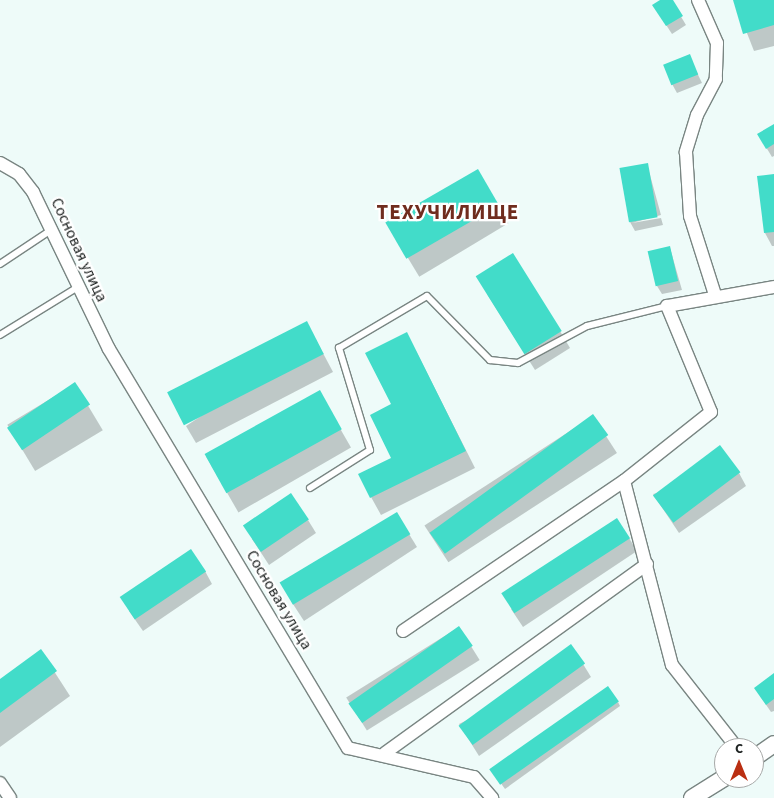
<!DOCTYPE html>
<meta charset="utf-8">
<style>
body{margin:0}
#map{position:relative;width:774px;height:798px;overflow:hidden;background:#eefbf9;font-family:"Source Sans 3",sans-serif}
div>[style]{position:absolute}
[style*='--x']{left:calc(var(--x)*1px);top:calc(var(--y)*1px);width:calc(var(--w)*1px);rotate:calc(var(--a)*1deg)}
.shadow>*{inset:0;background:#0003;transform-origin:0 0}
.building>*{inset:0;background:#42dcc9;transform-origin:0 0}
.roads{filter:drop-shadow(1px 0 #798582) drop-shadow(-1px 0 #798582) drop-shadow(0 1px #798582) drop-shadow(0 -1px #798582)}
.service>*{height:6px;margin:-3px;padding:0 3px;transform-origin:3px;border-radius:3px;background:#fff}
.minor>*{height:12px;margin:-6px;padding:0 6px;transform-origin:6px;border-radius:6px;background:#fff}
.tertiary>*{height:16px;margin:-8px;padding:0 8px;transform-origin:8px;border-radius:8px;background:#fff}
span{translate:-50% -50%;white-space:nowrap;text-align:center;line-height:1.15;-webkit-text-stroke:4.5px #fff;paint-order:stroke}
.street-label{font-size:16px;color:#202524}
.district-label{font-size:21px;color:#702c1e;font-weight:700;letter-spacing:1px}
.north{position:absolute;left:714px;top:738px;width:50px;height:50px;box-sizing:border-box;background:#fff;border:1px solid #a6a8a7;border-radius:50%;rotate:0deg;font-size:14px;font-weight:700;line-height:20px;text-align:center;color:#202524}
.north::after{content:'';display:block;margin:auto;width:18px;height:22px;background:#ba2f12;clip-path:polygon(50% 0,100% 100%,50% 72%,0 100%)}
</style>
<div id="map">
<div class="shadow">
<div style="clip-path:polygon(662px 0,671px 0,686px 25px,672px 34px,659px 14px)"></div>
<div style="clip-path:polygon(734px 0,774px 0,774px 46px,754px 51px)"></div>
<div style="clip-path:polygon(689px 56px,702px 83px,677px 93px,672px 84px)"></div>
<div style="clip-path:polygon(774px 125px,774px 156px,772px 157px,758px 134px)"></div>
<div style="clip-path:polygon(647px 164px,661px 215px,632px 223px,661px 218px,663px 225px,635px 231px,630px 222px)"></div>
<div style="left:477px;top:171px;width:61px;height:104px;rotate:59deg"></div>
<div style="clip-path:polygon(774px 175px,774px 246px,772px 246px,765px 233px)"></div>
<div style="clip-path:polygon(670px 248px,682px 290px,662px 294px,657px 286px)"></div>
<div style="clip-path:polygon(487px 294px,560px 331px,570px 348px,535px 370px)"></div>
<div style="clip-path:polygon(316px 340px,333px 372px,196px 443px,186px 426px)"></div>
<div style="clip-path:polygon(416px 351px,475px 468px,381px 515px,371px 497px,393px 458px,392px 405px)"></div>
<div style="left:75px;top:384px;width:54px;height:79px;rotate:59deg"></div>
<div style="left:319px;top:392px;width:64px;height:130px;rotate:60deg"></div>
<div style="left:593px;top:416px;width:44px;height:201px;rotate:57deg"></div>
<div style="clip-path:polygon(739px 473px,746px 486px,679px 533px,653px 494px)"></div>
<div style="clip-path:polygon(308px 520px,316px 533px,269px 565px,252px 539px)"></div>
<div style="clip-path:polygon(409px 534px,417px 547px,304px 621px,291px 601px)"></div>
<div style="clip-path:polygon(629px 538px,637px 551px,523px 627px,511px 609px)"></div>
<div style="clip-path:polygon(205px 571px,212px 584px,143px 631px,129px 611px)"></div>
<div style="left:459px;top:627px;width:39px;height:133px;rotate:58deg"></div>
<div style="clip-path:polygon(41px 651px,70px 696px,0 747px,0 680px)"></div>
<div style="clip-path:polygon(583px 664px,591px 677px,479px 756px,459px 724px)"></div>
<div style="clip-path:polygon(774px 675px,774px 711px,771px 712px,760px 696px)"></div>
<div style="clip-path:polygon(618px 702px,620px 706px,505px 789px,495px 775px)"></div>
</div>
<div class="building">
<div style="clip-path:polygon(660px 0,673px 0,683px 16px,666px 26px,652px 5px)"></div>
<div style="clip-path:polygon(733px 0,774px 0,774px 25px,743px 34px)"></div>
<div style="left:690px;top:54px;width:22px;height:29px;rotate:68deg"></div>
<div style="clip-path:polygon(774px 124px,774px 144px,766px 149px,757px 134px)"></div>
<div style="left:648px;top:163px;width:55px;height:29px;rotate:80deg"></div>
<div style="left:478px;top:169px;width:42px;height:107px;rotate:60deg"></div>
<div style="clip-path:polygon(774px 174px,774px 232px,764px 233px,757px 176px)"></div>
<div style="left:670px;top:246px;width:36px;height:23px;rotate:77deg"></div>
<div style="left:513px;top:253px;width:92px;height:44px;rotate:58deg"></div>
<div style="left:307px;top:321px;width:37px;height:157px;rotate:63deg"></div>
<div style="clip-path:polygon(407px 332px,466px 451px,370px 498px,358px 474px,391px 458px,370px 415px,391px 404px,365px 353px)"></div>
<div style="left:75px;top:382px;width:27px;height:82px;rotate:56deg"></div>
<div style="left:320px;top:390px;width:45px;height:132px;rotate:61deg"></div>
<div style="left:593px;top:414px;width:26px;height:202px;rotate:54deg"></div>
<div style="left:720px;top:445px;width:34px;height:84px;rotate:53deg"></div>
<div style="left:291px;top:493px;width:32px;height:58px;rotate:56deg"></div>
<div style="left:397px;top:512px;width:26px;height:137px;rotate:59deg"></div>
<div style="left:617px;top:518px;width:24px;height:138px;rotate:57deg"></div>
<div style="left:191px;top:549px;width:27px;height:86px;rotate:56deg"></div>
<div style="left:459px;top:626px;width:24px;height:135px;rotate:55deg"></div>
<div style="left:571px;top:644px;width:24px;height:139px;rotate:54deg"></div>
<div style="clip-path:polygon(41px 649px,57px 671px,0 713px,0 679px)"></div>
<div style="clip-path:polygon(774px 673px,774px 699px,766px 705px,754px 688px)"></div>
<div style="left:608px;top:686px;width:19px;height:145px;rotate:55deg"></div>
</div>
<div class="roads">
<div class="service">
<div style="--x:0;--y:264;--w:61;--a:-33.7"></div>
<div style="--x:0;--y:335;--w:92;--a:-31.6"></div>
<div style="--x:310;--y:488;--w:71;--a:-32.3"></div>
<div style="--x:370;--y:450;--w:107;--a:-106.9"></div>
<div style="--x:339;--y:348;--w:102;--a:-30.6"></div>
<div style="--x:427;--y:296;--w:90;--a:45.5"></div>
<div style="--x:490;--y:360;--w:28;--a:6"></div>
<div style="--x:518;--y:363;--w:78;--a:-28.2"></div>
<div style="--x:587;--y:326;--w:82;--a:-14"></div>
</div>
<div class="minor">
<div style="--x:698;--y:0;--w:47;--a:66.2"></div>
<div style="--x:717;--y:43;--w:36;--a:92"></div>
<div style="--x:716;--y:79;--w:41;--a:117.8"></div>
<div style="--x:697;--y:115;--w:39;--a:107"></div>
<div style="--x:686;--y:152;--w:64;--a:86.4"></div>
<div style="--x:690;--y:216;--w:83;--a:72.4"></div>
<div style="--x:0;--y:163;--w:22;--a:30"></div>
<div style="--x:19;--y:174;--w:23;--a:52"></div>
<div style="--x:33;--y:192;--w:174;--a:64.2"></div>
<div style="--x:109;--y:349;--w:465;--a:59.1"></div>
<div style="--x:348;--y:748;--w:129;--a:13"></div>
<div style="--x:474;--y:777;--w:28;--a:49"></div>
<div style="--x:624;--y:481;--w:190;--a:75.4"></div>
<div style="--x:672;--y:665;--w:105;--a:51.9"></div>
<div style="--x:403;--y:631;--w:267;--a:-34.2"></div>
<div style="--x:624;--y:481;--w:111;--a:-38.4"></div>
<div style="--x:711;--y:412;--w:115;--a:-112.5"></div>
<div style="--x:667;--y:306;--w:109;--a:-10.1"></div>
<div style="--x:385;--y:753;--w:323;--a:-35.8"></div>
<div style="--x:0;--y:783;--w:18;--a:56"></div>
</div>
<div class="tertiary">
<div style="--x:754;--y:758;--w:24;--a:-35"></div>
<div style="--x:692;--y:798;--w:38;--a:-32"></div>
</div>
</div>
<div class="street-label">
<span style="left:79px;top:250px;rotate:65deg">Сосновая улица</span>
<span style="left:279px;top:600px;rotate:59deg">Сосновая улица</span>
</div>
<div class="district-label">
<span style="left:448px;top:212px">ТЕХУЧИЛИЩЕ</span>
</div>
<div class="north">С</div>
</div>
